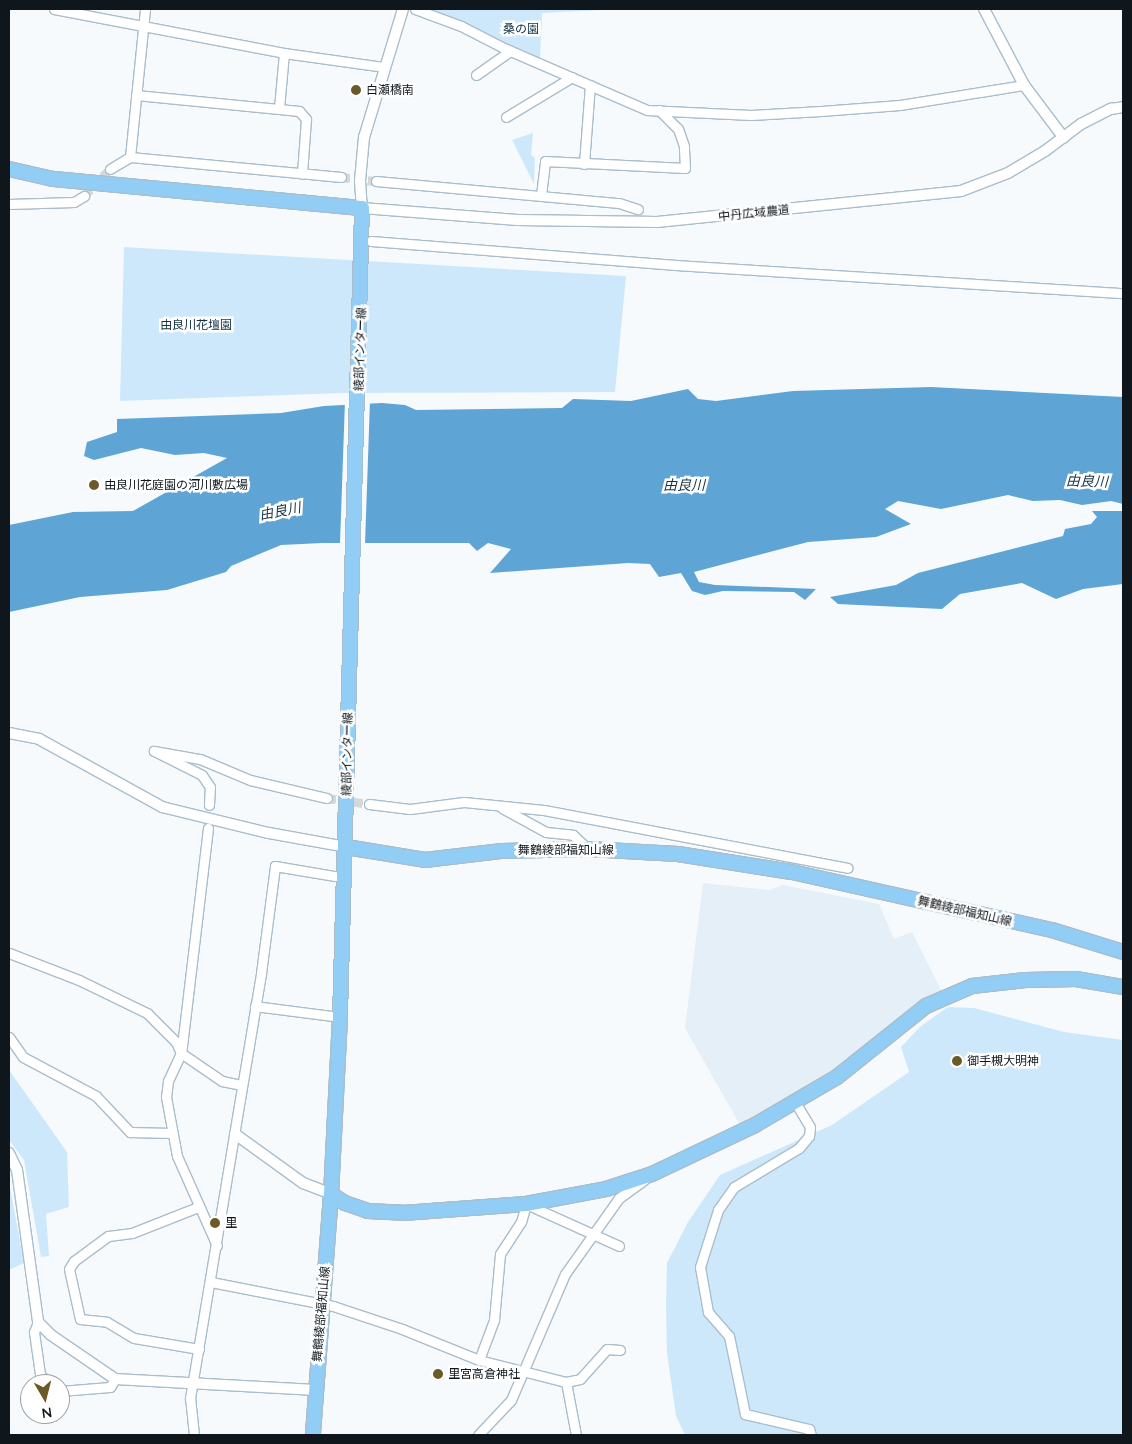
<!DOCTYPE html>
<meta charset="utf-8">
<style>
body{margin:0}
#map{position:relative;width:1132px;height:1444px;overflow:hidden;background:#f6fafd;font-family:Quicksand,"Noto Sans JP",sans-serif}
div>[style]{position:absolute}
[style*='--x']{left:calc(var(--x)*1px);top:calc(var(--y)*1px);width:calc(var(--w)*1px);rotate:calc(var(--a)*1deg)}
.built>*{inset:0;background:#e5eff7}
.green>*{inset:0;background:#cee8fb}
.water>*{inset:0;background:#5ea4d5}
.pier>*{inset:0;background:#f6fafd;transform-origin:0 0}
.minor-tunnel>*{height:9px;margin-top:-4.5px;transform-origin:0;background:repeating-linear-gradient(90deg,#d4d8db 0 9px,transparent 0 13.5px)}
.roads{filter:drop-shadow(1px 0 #aabdcb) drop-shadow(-1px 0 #aabdcb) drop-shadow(0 1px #aabdcb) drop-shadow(0 -1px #aabdcb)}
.minor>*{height:9px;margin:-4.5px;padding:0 4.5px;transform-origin:4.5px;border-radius:4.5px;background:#fff}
.tertiary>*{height:10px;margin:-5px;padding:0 5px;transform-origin:5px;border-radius:5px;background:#fff}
.primary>*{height:14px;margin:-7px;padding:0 7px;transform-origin:7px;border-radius:7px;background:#91cdf4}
.dots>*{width:14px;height:14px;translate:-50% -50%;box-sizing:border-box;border:2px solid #fff;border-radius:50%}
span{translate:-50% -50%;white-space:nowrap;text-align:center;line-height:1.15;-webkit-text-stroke:5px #fff;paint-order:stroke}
.park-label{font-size:12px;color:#113145}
.poi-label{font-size:12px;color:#10171c}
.left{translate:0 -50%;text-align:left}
.street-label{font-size:12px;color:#10171c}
.water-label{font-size:14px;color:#16354a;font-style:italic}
.frame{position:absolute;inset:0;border:10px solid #10171c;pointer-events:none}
.north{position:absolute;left:20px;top:1374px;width:50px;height:50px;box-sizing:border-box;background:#fff;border:1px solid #9fa2a4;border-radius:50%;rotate:172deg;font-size:14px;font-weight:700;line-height:20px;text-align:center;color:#10171c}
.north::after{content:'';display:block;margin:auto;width:18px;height:22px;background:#6b5a28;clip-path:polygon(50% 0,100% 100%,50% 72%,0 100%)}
</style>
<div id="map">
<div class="built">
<div style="clip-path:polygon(703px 883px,769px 890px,783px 885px,879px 904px,894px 939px,912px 932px,943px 994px,839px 1070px,740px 1125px,685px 1028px)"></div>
</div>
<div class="green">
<div style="clip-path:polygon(431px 9px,622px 9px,542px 13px,540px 61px)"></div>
<div style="clip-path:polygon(533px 133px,531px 155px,535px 158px,534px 184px,512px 140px)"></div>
<div style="clip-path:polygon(124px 247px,626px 276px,615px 392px,341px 393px,120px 401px)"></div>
<div style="clip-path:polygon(948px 1007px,974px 1008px,1064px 1032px,1123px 1040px,1123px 1435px,685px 1435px,676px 1416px,667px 1353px,666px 1304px,667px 1263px,688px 1222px,720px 1175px,832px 1125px,909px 1072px,901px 1047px,921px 1026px)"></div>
<div style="clip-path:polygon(9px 1070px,67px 1152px,69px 1207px,46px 1214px,49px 1256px,41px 1257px,24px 1160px,9px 1140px)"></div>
<div style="clip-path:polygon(9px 1182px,24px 1263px,9px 1270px)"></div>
</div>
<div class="water">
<div style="clip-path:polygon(931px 387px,1123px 397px,1123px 504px,1111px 501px,1082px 505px,1060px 500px,1033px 501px,1008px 495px,941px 509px,898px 501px,885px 509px,911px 524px,876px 537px,808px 542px,694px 572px,699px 582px,715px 585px,816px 589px,805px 600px,794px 592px,723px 591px,705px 595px,692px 591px,681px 573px,659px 577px,650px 564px,628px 563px,490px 573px,511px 549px,488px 543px,477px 551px,469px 543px,322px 543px,281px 545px,231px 566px,226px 572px,167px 590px,80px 597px,9px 612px,9px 525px,73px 512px,133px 511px,227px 458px,204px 453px,175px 455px,141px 448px,94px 460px,84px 456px,87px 442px,117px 432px,117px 419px,281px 413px,324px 406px,382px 403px,405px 405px,416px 410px,562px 408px,573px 399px,631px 401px,688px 389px,698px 399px,716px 401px,793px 391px)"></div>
<div style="clip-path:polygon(1092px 511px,1123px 511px,1123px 584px,1083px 589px,1056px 599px,1022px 583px,960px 594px,942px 609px,838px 604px,830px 597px,896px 585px,918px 573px,1063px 536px,1065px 529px,1091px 524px,1097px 517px)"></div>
</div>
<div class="pier">
<div style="left:370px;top:401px;width:144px;height:25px;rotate:92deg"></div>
</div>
<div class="minor-tunnel">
<div style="--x:341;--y:177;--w:35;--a:7"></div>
<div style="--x:84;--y:196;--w:37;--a:-46"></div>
<div style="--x:327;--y:798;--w:42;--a:8.1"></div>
</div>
<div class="roads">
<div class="minor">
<div style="--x:54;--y:9;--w:234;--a:10.8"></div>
<div style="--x:284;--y:53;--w:100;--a:8"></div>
<div style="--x:415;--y:9;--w:49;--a:20.3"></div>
<div style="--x:461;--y:26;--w:51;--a:27.1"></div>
<div style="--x:506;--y:49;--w:154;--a:23.4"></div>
<div style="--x:647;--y:110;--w:104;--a:2.8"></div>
<div style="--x:751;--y:115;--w:70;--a:-3.3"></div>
<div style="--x:821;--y:111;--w:79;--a:-4.3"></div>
<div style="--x:900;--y:105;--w:126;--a:-9.2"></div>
<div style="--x:476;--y:75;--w:42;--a:-35.2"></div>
<div style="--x:136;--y:95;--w:164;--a:5.6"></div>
<div style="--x:299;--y:111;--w:11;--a:49"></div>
<div style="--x:306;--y:119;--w:55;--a:94.2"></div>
<div style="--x:279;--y:108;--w:55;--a:-84.8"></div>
<div style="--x:506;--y:117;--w:77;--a:-31.2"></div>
<div style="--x:130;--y:157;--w:149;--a:-84.2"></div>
<div style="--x:584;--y:164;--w:79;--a:-85.7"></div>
<div style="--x:110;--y:169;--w:23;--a:-31"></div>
<div style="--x:130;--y:157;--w:212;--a:5.4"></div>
<div style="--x:376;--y:181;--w:244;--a:5.2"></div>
<div style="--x:619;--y:203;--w:20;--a:18"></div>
<div style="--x:541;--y:195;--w:34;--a:-83"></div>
<div style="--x:545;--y:161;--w:140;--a:2.9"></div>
<div style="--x:685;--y:168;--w:22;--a:-93"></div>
<div style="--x:684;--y:146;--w:18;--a:-109"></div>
<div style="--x:678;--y:129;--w:27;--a:-135"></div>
<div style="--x:9;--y:204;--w:65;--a:-1.8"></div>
<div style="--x:74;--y:202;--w:12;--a:-31"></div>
<div style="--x:371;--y:241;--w:306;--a:4.5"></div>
<div style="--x:676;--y:265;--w:448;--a:3.6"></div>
<div style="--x:369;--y:804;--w:41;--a:7"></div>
<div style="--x:410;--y:809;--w:54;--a:-7.4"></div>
<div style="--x:464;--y:802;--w:80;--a:5.7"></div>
<div style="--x:544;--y:810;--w:309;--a:10.8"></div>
<div style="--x:209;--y:805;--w:18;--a:-87"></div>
<div style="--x:210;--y:787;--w:14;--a:-124"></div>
<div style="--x:202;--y:775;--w:54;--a:-153.4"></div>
<div style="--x:154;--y:751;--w:47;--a:9.9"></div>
<div style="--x:200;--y:759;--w:54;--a:22.8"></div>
<div style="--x:250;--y:780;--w:79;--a:13.2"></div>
<div style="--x:502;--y:808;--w:50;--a:28.6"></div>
<div style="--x:546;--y:832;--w:27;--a:6"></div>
<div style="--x:573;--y:835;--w:21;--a:43"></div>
<div style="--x:208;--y:828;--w:227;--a:96.8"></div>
<div style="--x:181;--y:1053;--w:31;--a:115"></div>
<div style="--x:168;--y:1081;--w:16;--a:97"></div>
<div style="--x:166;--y:1097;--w:60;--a:79.4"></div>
<div style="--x:177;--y:1156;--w:98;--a:66"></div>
<div style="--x:9;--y:953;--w:75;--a:21.1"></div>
<div style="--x:79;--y:980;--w:76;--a:25.9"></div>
<div style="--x:147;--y:1013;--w:41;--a:45"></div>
<div style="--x:176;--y:1042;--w:12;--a:66"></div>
<div style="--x:181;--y:1053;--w:50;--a:34.3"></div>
<div style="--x:222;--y:1081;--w:19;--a:12"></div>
<div style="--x:255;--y:1006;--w:86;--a:7.4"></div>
<div style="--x:9;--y:1037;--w:24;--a:55"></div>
<div style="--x:23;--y:1057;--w:83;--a:28.1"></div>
<div style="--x:96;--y:1096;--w:50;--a:46.6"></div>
<div style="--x:130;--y:1132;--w:41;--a:1.4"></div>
<div style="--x:795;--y:1102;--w:29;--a:59"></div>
<div style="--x:810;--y:1127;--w:9;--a:96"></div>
<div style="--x:809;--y:1136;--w:16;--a:130"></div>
<div style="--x:799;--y:1148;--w:76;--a:149"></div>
<div style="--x:734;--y:1187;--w:28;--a:125"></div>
<div style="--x:718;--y:1210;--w:60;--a:107.5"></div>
<div style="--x:700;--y:1267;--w:46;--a:79.9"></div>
<div style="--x:708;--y:1312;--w:32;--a:49"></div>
<div style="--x:729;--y:1336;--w:80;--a:78.4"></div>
<div style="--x:745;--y:1414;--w:66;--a:13.2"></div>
<div style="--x:809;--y:1429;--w:6;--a:72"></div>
<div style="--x:198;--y:1207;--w:71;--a:158.5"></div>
<div style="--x:132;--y:1233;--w:24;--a:173"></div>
<div style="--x:108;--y:1236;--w:42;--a:143.7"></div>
<div style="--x:74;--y:1261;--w:9;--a:122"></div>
<div style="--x:69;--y:1269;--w:51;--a:77.6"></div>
<div style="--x:80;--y:1319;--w:27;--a:6"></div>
<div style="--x:107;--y:1322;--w:31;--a:31"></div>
<div style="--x:134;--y:1338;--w:66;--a:9.6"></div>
<div style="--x:211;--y:1282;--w:124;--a:11.1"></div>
<div style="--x:333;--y:1306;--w:73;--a:18.4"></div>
<div style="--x:402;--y:1329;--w:83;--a:21.9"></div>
<div style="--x:479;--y:1360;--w:90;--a:14.2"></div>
<div style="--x:566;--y:1382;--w:14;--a:-12"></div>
<div style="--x:580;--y:1379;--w:40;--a:-48"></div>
<div style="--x:607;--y:1349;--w:13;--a:4"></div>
<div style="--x:38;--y:1322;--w:11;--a:112"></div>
<div style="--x:34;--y:1332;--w:42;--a:81.9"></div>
<div style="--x:40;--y:1374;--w:13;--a:51"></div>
<div style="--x:479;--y:1360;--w:43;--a:-69.4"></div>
<div style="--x:494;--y:1320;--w:66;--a:-84.8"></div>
<div style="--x:500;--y:1254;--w:38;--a:-57"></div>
<div style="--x:521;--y:1222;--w:19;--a:-74"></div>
<div style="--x:526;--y:1204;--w:102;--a:24.3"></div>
<div style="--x:566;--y:1382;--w:54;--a:79.3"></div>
<div style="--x:60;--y:1391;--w:50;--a:-4.6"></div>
<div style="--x:110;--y:1387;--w:9;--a:-58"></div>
<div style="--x:194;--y:1435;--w:37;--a:-96"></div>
<div style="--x:190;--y:1398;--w:431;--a:-80.5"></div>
<div style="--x:261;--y:973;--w:108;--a:-82.5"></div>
<div style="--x:275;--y:866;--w:61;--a:9.5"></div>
<div style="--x:478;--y:1435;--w:48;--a:-46.7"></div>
<div style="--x:511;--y:1400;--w:137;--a:-66.8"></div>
<div style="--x:565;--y:1274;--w:93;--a:-54.6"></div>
<div style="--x:619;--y:1198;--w:31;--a:-36"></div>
</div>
<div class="tertiary">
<div style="--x:403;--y:9;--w:134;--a:106.9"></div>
<div style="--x:364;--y:137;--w:44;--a:95.2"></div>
<div style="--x:360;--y:181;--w:27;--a:86"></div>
<div style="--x:362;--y:208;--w:156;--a:4.4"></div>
<div style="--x:518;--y:220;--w:139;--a:0.8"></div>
<div style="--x:657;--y:222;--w:306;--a:-5.8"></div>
<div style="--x:961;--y:191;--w:50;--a:-21"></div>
<div style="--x:1008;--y:173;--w:43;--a:-30.7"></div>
<div style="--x:1045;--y:151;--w:45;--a:-36.9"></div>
<div style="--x:1081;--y:124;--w:34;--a:-27"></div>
<div style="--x:1111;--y:109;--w:12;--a:-9"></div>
<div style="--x:984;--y:9;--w:86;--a:62.2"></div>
<div style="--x:1024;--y:85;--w:66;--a:53"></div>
<div style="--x:9;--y:733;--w:31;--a:11"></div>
<div style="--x:39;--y:739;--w:141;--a:28.9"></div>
<div style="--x:162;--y:807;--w:110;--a:13.7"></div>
<div style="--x:269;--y:833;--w:78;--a:10.3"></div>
<div style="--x:235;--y:1134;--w:84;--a:35.8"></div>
<div style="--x:303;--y:1183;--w:30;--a:21"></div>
<div style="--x:9;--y:1153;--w:19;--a:65"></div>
<div style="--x:17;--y:1170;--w:153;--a:82.1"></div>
<div style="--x:38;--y:1322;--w:18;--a:45"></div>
<div style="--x:51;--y:1335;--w:78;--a:34.5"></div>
<div style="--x:115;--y:1379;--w:201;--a:3.1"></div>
</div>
<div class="primary">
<div style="--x:9;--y:169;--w:45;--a:12.8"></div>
<div style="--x:53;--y:179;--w:310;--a:5.4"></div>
<div style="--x:362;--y:208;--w:809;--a:91.56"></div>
<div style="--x:340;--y:1017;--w:177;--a:92.9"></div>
<div style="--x:331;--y:1194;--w:242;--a:94.3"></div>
<div style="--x:346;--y:847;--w:80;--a:9.3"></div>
<div style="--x:425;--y:860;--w:78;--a:-6.7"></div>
<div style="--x:502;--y:851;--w:86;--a:-1.3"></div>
<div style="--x:588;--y:849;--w:90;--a:3.2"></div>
<div style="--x:678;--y:854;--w:115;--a:9"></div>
<div style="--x:792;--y:872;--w:266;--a:12.6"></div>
<div style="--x:1052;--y:930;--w:74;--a:17.2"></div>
<div style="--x:331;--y:1194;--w:17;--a:33"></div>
<div style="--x:345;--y:1203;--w:24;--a:19"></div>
<div style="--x:368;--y:1211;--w:35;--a:3"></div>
<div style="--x:403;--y:1213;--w:123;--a:-4.2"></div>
<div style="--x:526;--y:1204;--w:81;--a:-10.6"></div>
<div style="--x:606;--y:1189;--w:48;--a:-18.1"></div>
<div style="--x:652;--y:1174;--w:114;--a:-25.4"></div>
<div style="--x:755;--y:1125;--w:95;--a:-30.3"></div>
<div style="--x:837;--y:1077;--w:114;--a:-38.6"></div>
<div style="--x:926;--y:1006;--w:50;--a:-23.5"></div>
<div style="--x:972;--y:986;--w:54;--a:-6.3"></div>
<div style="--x:1026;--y:980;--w:50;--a:-1.1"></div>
<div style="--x:1076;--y:979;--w:48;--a:9.7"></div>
</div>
</div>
<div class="dots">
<div style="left:356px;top:90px;background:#6b5a28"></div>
<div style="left:94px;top:485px;background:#6b5a28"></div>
<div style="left:957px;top:1061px;background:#6b5a28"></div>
<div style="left:215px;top:1223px;background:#6b5a28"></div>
<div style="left:438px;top:1374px;background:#6b5a28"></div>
</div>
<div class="park-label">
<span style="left:521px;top:29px">桑の園</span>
<span style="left:196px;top:325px">由良川花壇園</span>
</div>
<div class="poi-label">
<span class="left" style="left:366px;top:90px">白瀬橋南</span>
<span class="left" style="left:104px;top:485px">由良川花庭園の河川敷広場</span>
<span class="left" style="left:967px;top:1061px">御手槻大明神</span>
<span class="left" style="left:225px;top:1223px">里</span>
<span class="left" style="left:448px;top:1374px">里宮高倉神社</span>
</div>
<div class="street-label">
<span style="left:754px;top:213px;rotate:-6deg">中丹広域農道</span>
<span style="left:360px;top:349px;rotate:-88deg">綾部インター線</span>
<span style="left:347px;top:754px;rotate:-89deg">綾部インター線</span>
<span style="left:566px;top:850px">舞鶴綾部福知山線</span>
<span style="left:965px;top:911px;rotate:13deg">舞鶴綾部福知山線</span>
<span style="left:321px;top:1314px;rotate:-85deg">舞鶴綾部福知山線</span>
</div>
<div class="water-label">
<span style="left:1087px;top:481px;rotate:2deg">由良川</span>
<span style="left:684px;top:485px">由良川</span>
<span style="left:280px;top:511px;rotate:-11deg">由良川</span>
</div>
<div class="frame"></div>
<div class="north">N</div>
</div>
